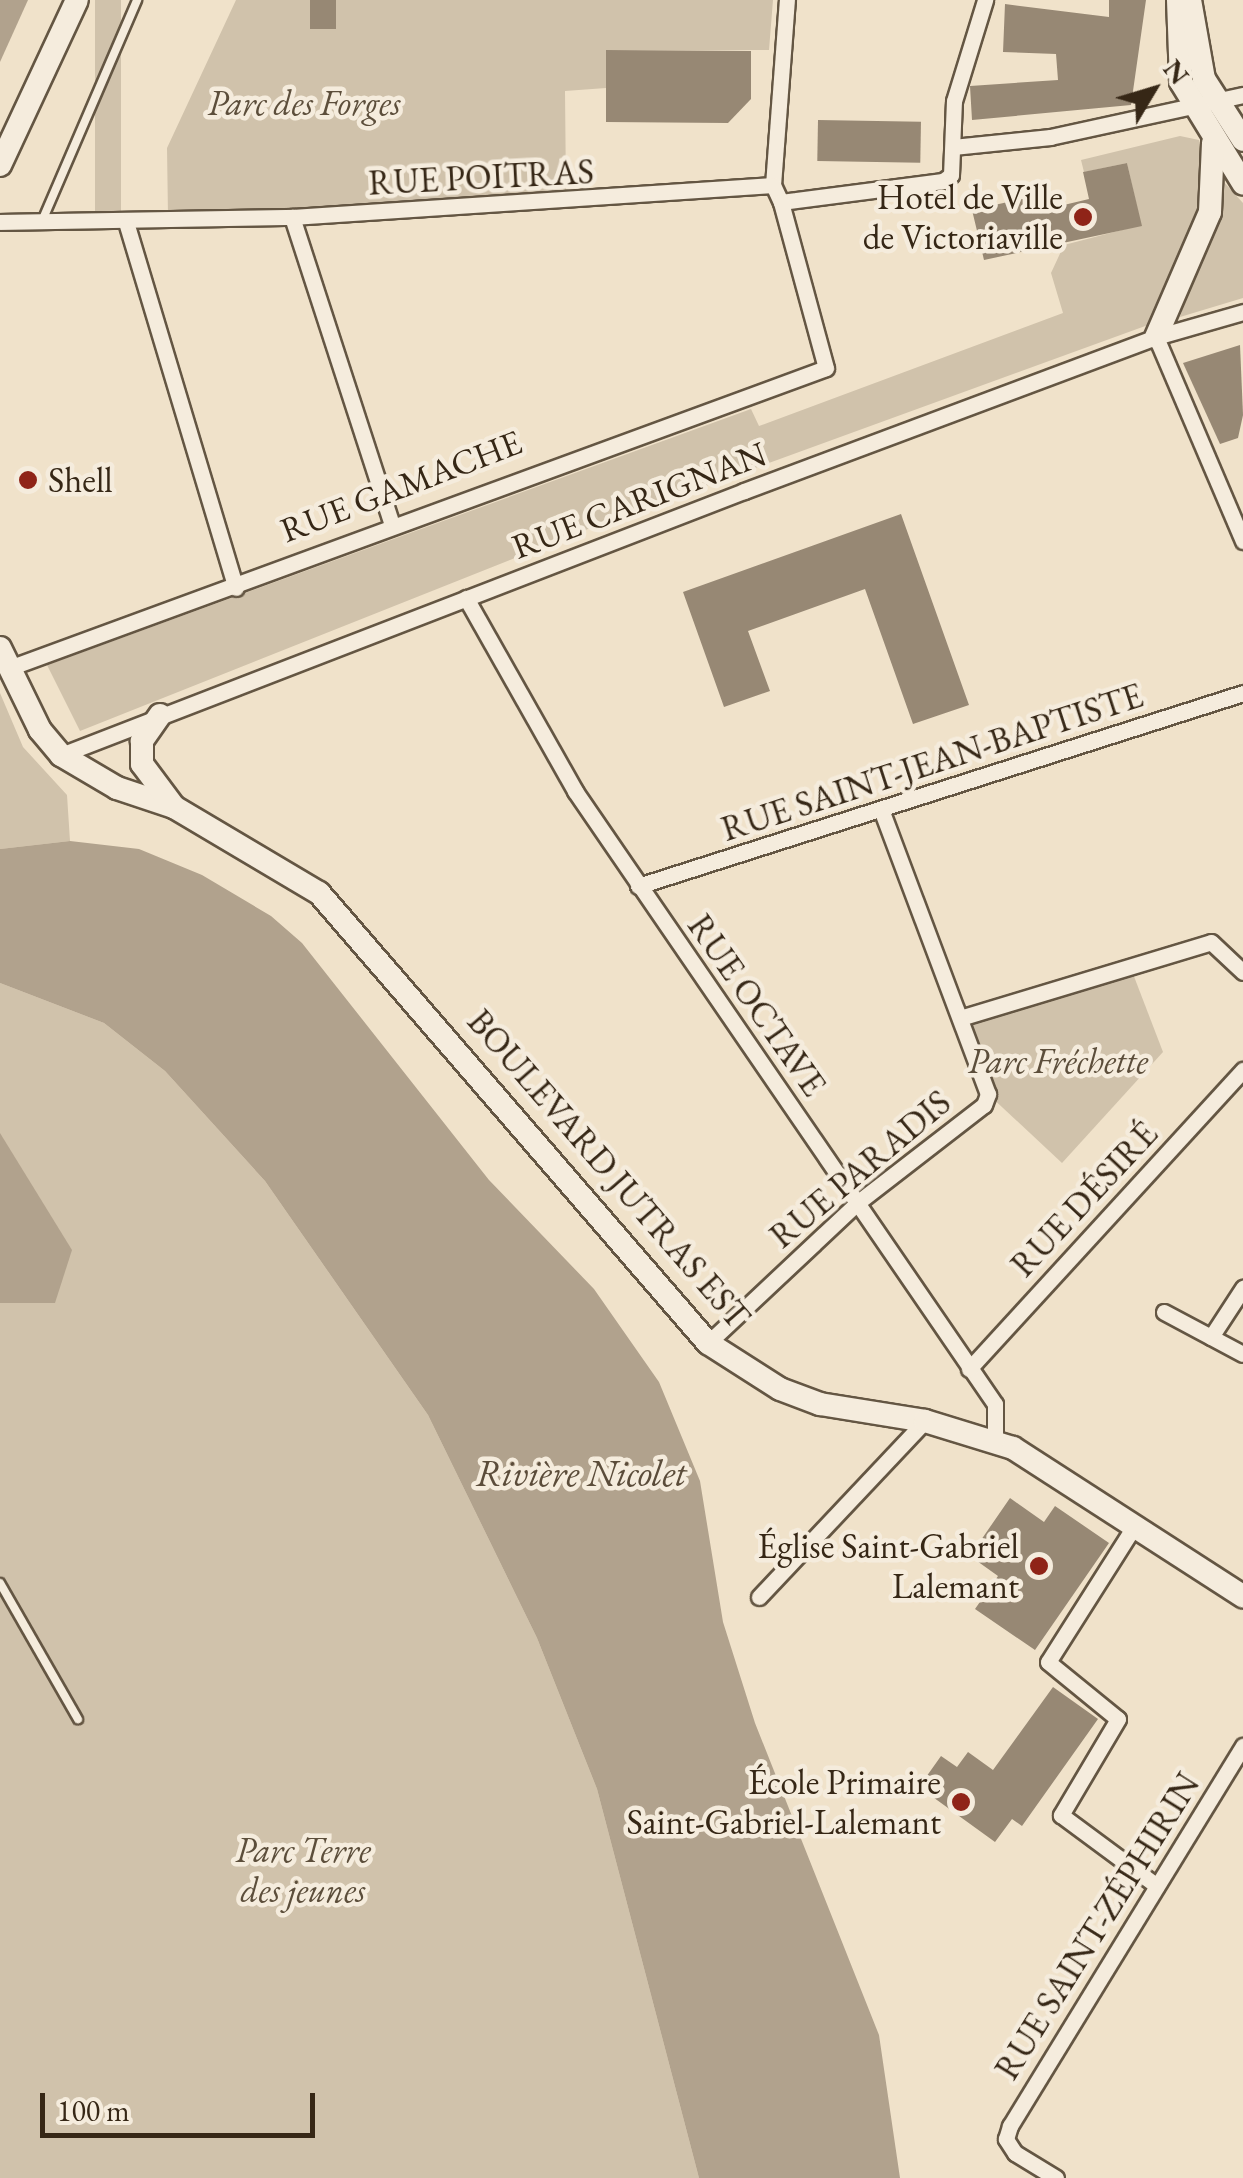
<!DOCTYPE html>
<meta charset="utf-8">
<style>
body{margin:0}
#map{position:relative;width:1243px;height:2178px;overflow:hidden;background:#f0e2ca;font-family:"EB Garamond",serif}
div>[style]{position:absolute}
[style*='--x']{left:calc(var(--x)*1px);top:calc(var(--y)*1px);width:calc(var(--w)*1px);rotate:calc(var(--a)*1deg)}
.green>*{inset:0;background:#d0c2ab;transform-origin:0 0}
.water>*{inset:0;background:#b1a28d}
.building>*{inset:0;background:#978874;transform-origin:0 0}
.roads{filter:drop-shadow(2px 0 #645643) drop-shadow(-2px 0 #645643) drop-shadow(0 2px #645643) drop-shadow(0 -2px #645643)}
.lane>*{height:8px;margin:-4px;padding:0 4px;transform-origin:4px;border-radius:4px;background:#f5ecdd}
.street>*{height:15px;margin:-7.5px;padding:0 7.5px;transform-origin:7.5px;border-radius:7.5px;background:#f5ecdd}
.secondary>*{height:22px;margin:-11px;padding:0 11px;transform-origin:11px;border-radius:11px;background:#f5ecdd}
.dots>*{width:28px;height:28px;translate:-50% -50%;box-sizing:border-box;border:5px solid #f5ecdd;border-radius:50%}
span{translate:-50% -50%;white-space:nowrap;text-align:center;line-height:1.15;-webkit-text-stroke:9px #f5ecdd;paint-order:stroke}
.park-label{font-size:35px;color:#5c4e3b;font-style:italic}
.street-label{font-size:35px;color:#362716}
.poi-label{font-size:35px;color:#362716}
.right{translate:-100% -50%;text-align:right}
.left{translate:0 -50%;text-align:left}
.water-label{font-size:38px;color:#5b4c3a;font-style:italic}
.north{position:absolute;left:1103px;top:40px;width:100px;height:100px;-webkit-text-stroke:8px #f5ecdd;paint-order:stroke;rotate:52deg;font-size:28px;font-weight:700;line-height:40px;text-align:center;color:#362716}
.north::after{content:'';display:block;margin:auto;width:35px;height:45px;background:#362716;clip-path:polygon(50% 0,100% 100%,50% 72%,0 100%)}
.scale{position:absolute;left:40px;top:2093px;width:275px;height:45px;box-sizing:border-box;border:5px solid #362716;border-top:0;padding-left:12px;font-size:30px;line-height:35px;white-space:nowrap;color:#362716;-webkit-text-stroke:8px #f5ecdd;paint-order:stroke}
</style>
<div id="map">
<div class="green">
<div style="left:95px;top:0;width:26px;height:224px"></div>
<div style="clip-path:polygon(236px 0,773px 0,769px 50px,607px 50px,606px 88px,565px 91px,566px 192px,168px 216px,167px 148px)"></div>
<div style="clip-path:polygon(1180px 136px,1199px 140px,1205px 159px,1200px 219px,1148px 325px,593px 527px,80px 731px,47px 665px,751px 409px,759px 426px,1063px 313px,1051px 273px,1064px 245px,1141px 225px,1127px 163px,1084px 172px,1081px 160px)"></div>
<div style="clip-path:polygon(1222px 180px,1243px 203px,1243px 298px,1180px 317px)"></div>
<div style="clip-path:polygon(0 693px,23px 747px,67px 795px,70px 841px,0 849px)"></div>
<div style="clip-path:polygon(1130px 966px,1163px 1052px,1062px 1163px,988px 1094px,960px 1018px)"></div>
<div style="clip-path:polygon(0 983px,104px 1023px,165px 1071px,265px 1181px,428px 1415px,537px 1638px,597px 1789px,699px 2178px,0 2178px)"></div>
</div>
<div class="water">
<div style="clip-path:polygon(0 0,28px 0,0 62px)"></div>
<div style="clip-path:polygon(70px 841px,139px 849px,202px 875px,271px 916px,302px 943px,489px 1180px,594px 1289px,659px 1382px,700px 1481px,723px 1622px,755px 1723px,879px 2035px,900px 2178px,699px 2178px,597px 1789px,537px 1638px,428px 1415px,265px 1181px,165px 1071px,104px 1023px,0 983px,0 849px)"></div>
<div style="clip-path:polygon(0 1133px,72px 1250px,55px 1303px,0 1303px)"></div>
</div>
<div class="building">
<div style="left:310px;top:0;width:26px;height:29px"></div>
<div style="clip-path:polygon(1109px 0,1146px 0,1131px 105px,972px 120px,970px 86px,1058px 80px,1056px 54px,1003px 52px,1005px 4px,1109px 17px)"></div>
<div style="clip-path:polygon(606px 50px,751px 51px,751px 99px,728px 123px,606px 122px)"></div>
<div style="left:818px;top:120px;width:103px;height:41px;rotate:1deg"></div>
<div style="clip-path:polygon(1127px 163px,1142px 226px,984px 260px,972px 210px,1044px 194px,1047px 209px,1089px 199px,1083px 172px)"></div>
<div style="clip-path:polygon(1240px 345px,1243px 415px,1238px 438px,1220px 444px,1183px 363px)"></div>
<div style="clip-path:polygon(901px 514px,969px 705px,913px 724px,865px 589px,748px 631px,770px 691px,724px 707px,683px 592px)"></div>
<div style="clip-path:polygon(1010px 1498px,1044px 1522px,1055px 1506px,1109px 1543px,1035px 1650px,975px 1609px,998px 1576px,970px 1556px)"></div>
<div style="clip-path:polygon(1053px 1687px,1098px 1719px,1022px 1826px,1012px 1819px,995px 1842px,919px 1787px,941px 1756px,957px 1767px,968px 1752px,993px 1770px)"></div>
</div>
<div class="roads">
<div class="lane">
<div style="--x:42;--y:221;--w:241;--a:-66.7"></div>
<div style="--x:0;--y:1583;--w:157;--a:60.2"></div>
</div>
<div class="street">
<div style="--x:953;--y:147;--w:98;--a:-5.9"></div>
<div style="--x:1050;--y:137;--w:198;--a:-12.3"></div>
<div style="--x:773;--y:185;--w:186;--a:-85.7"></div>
<div style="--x:292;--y:217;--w:323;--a:72"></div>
<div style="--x:0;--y:222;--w:292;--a:-1"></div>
<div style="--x:292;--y:217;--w:482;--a:-3.8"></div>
<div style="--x:773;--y:185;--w:19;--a:65"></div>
<div style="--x:781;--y:202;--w:163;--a:-7.4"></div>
<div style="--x:943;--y:181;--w:10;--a:-37"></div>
<div style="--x:951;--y:175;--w:74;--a:-87.7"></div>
<div style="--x:954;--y:101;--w:106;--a:-72.9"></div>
<div style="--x:126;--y:222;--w:382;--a:73.3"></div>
<div style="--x:1156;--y:337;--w:222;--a:66.9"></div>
<div style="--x:466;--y:598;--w:222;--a:60.5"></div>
<div style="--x:575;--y:791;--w:743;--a:55.58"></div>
<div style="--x:995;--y:1404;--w:37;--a:90"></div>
<div style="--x:9;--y:668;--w:870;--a:-20.16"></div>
<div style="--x:826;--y:368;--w:172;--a:-105.2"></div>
<div style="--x:61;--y:755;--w:732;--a:-21.13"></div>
<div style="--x:744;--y:491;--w:440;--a:-20.5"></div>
<div style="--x:1156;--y:337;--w:91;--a:-16"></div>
<div style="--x:638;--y:886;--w:635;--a:-17.69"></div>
<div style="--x:960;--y:1018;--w:262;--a:-16.8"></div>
<div style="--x:1211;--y:942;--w:44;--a:43.2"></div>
<div style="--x:1164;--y:1312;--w:89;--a:28"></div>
<div style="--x:1211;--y:1337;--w:59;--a:-56.9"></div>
<div style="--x:708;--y:1343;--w:204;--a:-43.2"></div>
<div style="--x:857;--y:1203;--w:160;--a:-37.7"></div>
<div style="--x:984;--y:1105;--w:12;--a:-70"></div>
<div style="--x:988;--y:1094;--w:301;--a:-110.6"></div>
<div style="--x:969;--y:1369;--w:406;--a:-47.5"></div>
<div style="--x:1135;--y:1525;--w:162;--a:122.4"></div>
<div style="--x:1048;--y:1662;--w:90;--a:39.2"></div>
<div style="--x:1118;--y:1719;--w:112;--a:120.7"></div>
<div style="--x:1061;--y:1815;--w:119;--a:36.5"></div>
<div style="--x:759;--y:1597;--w:242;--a:-46.7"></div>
<div style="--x:1056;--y:2178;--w:48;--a:-148.6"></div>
<div style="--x:1015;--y:2153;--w:17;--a:-123"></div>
<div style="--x:1006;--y:2139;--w:14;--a:-73"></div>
<div style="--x:1010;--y:2126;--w:446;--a:-58.5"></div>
</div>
<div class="secondary">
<div style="--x:1178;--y:0;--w:82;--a:87.9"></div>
<div style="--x:1181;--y:82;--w:119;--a:58.5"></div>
<div style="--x:1190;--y:0;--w:80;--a:80"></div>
<div style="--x:1204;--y:79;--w:72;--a:57.4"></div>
<div style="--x:0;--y:165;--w:182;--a:-65"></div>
<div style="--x:1156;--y:337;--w:136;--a:-66.6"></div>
<div style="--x:1210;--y:212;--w:69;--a:-87.5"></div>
<div style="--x:0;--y:648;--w:91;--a:64"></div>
<div style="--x:40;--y:730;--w:33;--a:50"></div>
<div style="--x:61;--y:755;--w:65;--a:30.5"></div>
<div style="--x:117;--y:788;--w:60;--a:18.4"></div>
<div style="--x:174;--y:807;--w:169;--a:30.7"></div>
<div style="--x:319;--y:893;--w:595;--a:49.16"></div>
<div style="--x:708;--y:1343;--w:85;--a:32.6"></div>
<div style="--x:780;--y:1389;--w:43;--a:20.6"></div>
<div style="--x:820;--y:1404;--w:106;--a:9.2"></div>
<div style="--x:925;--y:1421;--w:92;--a:17.1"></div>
<div style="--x:1013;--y:1448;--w:274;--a:32.8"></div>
<div style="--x:160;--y:715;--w:32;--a:125"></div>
<div style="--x:142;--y:741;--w:23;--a:90"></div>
<div style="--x:142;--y:764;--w:54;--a:53.3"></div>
</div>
</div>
<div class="dots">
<div style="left:1083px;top:217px;background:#8f2418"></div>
<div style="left:28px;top:480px;background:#8f2418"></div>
<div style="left:1039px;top:1566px;background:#8f2418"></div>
<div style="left:961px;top:1802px;background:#8f2418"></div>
</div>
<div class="park-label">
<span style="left:304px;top:103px">Parc des Forges</span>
<span style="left:1058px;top:1061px">Parc Fréchette</span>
<span style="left:303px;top:1870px">Parc Terre<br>des jeunes</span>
</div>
<div class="street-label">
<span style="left:481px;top:177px;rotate:-3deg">RUE POITRAS</span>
<span style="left:401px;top:486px;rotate:-21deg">RUE GAMACHE</span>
<span style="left:639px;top:500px;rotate:-21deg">RUE CARIGNAN</span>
<span style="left:932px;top:762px;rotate:-18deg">RUE SAINT-JEAN-BAPTISTE</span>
<span style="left:757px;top:1005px;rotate:55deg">RUE OCTAVE</span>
<span style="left:609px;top:1169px;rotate:49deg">BOULEVARD JUTRAS EST</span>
<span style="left:860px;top:1169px;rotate:-40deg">RUE PARADIS</span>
<span style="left:1084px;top:1199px;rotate:-47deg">RUE DÉSIRÉ</span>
<span style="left:1097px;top:1926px;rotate:-58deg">RUE SAINT-ZÉPHIRIN</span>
</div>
<div class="poi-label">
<span class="right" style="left:1063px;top:217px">Hotel de Ville<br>de Victoriaville</span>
<span class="left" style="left:48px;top:480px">Shell</span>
<span class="right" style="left:1019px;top:1566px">Église Saint-Gabriel<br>Lalemant</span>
<span class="right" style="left:941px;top:1802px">École Primaire<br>Saint-Gabriel-Lalemant</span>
</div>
<div class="water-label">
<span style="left:581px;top:1473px">Rivière Nicolet</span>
</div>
<div class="north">N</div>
<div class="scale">100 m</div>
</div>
